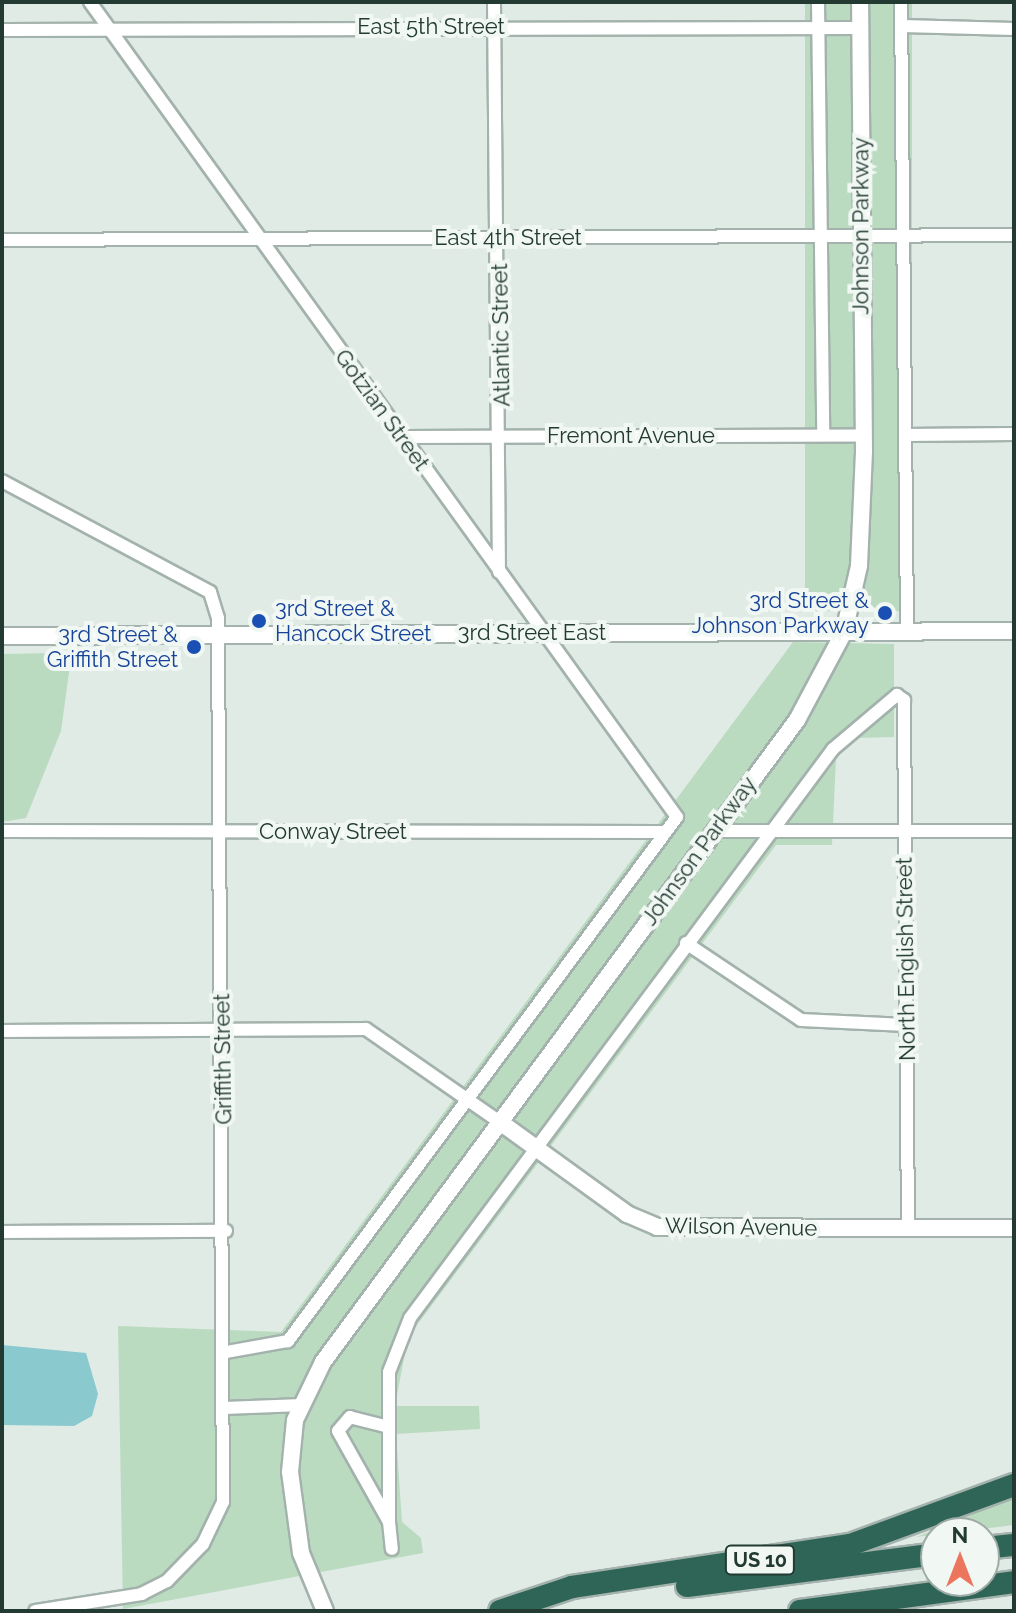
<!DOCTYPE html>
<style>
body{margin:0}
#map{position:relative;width:1016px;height:1613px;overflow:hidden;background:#e0ebe5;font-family:Raleway,sans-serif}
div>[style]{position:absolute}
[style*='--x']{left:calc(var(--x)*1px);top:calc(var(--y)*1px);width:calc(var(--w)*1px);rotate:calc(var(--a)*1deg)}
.green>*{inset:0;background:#badbc0;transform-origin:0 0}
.water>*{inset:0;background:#8ac9ce}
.roads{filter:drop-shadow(2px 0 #a3b2ac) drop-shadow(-2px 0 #a3b2ac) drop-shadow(0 2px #a3b2ac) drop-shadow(0 -2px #a3b2ac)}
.street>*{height:12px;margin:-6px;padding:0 6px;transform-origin:6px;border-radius:6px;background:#fff}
.secondary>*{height:16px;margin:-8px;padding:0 8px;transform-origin:8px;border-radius:8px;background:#fff}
.highway>*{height:22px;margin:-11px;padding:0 11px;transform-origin:11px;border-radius:11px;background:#2f6556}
.dots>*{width:22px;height:22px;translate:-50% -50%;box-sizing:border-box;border:4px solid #f1f7f3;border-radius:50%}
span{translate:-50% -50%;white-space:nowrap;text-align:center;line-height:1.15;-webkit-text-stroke:8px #f1f7f3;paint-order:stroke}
.shield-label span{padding:2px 6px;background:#f1f7f3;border:2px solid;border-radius:6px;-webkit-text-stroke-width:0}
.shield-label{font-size:20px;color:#223a32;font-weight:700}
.street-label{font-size:22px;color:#223a32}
.transit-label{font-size:22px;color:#164399}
.right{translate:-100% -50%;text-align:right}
.left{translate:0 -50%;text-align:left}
.frame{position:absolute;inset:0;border:4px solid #223a32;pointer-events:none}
.north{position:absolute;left:920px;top:1517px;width:80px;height:80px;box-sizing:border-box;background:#f1f7f3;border:2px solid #9eaba6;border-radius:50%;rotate:0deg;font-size:22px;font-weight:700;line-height:32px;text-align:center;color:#223a32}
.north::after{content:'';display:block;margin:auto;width:28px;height:36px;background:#ec755d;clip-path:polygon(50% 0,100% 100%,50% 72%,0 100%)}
</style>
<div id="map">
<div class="green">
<div style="left:805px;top:2px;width:107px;height:609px"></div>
<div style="clip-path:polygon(793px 642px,894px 644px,894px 737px,855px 738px,836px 758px,832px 845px,776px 845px,408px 1337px,395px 1406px,479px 1406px,480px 1429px,396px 1434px,402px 1522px,421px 1538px,423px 1553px,123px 1609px,118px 1326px,281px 1332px)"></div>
<div style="clip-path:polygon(57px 653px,71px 658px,61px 731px,26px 818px,2px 822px,2px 654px)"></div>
<div style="clip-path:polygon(1014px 1494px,1014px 1525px,916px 1537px,974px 1514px)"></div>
</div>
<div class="water">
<div style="clip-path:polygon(2px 1345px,86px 1353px,98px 1394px,92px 1416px,74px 1426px,2px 1425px)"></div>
</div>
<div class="roads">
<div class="street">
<div style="--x:90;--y:2;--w:1004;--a:54.24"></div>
<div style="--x:677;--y:817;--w:653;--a:126.59"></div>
<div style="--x:288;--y:1341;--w:63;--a:169.9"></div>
<div style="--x:494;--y:2;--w:570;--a:89.5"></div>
<div style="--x:818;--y:2;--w:433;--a:89.3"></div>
<div style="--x:901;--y:2;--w:630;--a:89.45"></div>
<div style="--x:902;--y:26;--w:112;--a:1.5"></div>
<div style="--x:2;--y:30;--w:858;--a:-0.13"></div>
<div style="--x:2;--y:240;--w:1012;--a:-0.28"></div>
<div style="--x:906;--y:435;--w:108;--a:-0.5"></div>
<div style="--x:402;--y:437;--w:459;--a:-0.2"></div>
<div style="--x:2;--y:481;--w:236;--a:28.1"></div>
<div style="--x:210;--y:592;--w:27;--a:73"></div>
<div style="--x:218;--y:618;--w:884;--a:89.68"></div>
<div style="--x:223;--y:1502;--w:47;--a:115.5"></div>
<div style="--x:203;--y:1544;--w:52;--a:134.2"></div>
<div style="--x:167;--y:1581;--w:28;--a:153"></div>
<div style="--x:142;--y:1594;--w:108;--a:171"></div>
<div style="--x:2;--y:831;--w:663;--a:0.09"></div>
<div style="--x:715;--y:831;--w:299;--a:0"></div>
<div style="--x:686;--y:943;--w:138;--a:33.8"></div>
<div style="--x:801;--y:1020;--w:105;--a:2.7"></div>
<div style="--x:2;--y:1031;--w:364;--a:-0.3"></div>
<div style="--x:366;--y:1029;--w:163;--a:34.8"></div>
<div style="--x:2;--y:1232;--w:224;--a:-0.3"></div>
<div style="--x:224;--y:1408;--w:78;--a:-2.2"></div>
<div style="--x:385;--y:1426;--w:36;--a:-166"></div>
<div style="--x:350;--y:1417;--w:18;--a:131"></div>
<div style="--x:338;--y:1431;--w:104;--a:60.7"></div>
<div style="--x:389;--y:1522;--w:27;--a:84"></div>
<div style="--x:389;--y:1522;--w:150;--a:-90"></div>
<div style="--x:389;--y:1372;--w:58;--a:-68.7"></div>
<div style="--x:410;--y:1318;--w:709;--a:-53.37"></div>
<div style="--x:833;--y:749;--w:84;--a:-40.2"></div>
<div style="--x:897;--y:695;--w:9;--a:36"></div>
<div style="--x:904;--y:700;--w:528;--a:89.57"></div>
</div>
<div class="secondary">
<div style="--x:2;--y:636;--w:1012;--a:-0.28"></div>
<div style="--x:500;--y:1122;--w:157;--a:35.9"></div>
<div style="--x:627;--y:1214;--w:33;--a:23"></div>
<div style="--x:657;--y:1227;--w:357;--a:0.2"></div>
<div style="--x:325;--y:1611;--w:63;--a:-112.5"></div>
<div style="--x:301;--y:1553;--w:82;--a:-97.7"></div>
<div style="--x:290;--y:1472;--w:52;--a:-84.5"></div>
<div style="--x:295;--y:1420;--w:64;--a:-64.2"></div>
<div style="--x:323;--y:1362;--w:798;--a:-53.56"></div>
<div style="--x:797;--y:720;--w:100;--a:-61.9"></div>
<div style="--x:844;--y:632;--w:68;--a:-77.2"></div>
<div style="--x:859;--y:566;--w:115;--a:-87.5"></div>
<div style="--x:864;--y:451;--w:449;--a:-90.5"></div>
</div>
<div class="highway">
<div style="--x:984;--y:1548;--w:30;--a:-6"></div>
<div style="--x:687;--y:1586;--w:251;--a:-7.3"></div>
<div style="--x:500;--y:1611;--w:76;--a:-18.4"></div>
<div style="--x:572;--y:1587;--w:281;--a:-8.6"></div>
<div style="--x:850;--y:1545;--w:175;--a:-20.1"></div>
<div style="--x:800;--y:1611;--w:216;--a:-7.7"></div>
</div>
</div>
<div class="dots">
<div style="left:885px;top:613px;background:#1a4fb4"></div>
<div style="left:259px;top:621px;background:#1a4fb4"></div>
<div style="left:194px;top:647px;background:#1a4fb4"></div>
</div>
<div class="shield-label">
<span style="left:760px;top:1560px">US 10</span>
</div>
<div class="street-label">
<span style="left:431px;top:27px">East 5th Street</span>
<span style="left:861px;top:226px;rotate:-90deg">Johnson Parkway</span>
<span style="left:508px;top:238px">East 4th Street</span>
<span style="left:501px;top:335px;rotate:-91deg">Atlantic Street</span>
<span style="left:382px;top:410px;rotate:54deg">Gotzian Street</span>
<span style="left:631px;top:436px">Fremont Avenue</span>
<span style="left:532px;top:633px">3rd Street East</span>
<span style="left:333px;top:832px">Conway Street</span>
<span style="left:699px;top:851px;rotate:-54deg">Johnson Parkway</span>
<span style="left:906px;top:959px;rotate:-91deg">North English Street</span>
<span style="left:223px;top:1059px;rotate:-91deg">Griffith Street</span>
<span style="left:741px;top:1227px;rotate:1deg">Wilson Avenue</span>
</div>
<div class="transit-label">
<span class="right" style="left:869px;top:613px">3rd Street &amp;<br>Johnson Parkway</span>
<span class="left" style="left:275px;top:621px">3rd Street &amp;<br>Hancock Street</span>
<span class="right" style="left:178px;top:647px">3rd Street &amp;<br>Griffith Street</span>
</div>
<div class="frame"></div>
<div class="north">N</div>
</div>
